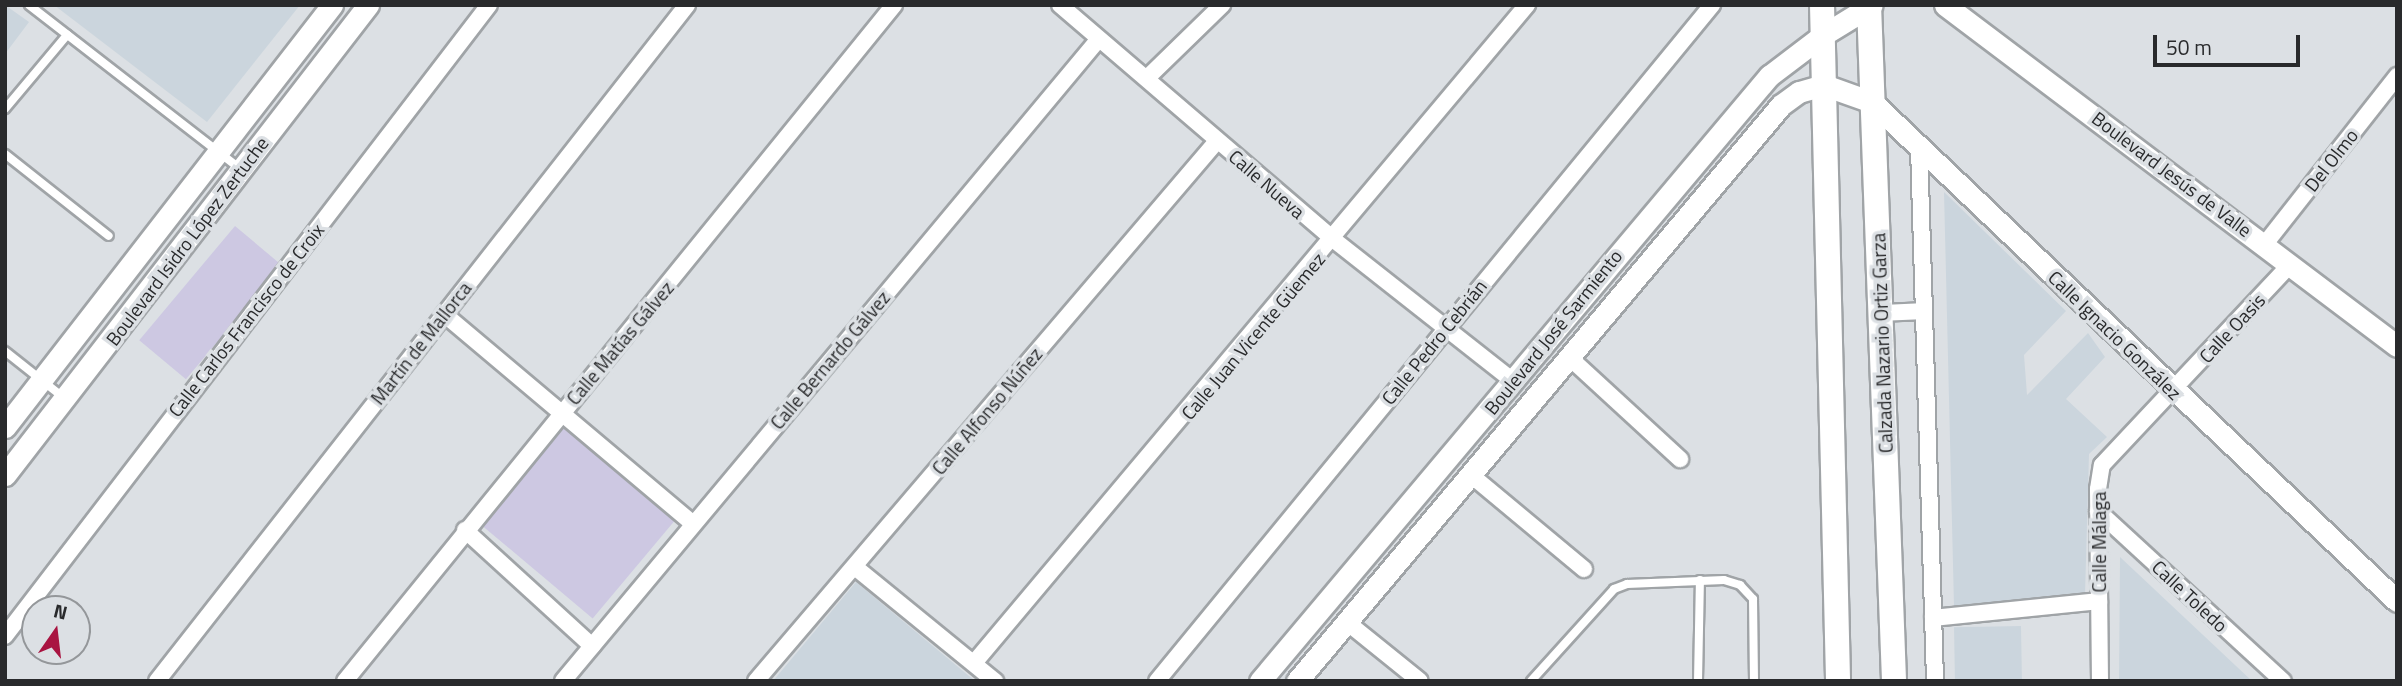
<!DOCTYPE html>
<meta charset="utf-8">
<style>
body{margin:0}
#map{position:relative;width:2402px;height:686px;overflow:hidden;background:#dce0e4;font-family:"Titillium Web",sans-serif}
div>[style]{position:absolute}
[style*='--x']{left:calc(var(--x)*1px);top:calc(var(--y)*1px);width:calc(var(--w)*1px);rotate:calc(var(--a)*1deg)}
.built>*{inset:0;background:#cbd5dd;transform-origin:0 0}
.green>*{inset:0;background:#cdc8e2;transform-origin:0 0}
.roads{filter:drop-shadow(2px 0 #a0a4a7) drop-shadow(-2px 0 #a0a4a7) drop-shadow(0 2px #a0a4a7) drop-shadow(0 -2px #a0a4a7)}
.lane>*{height:8px;margin:-4px;padding:0 4px;transform-origin:4px;border-radius:4px;background:#fff}
.street>*{height:16px;margin:-8px;padding:0 8px;transform-origin:8px;border-radius:8px;background:#fff}
.secondary>*{height:21px;margin:-10.5px;padding:0 10.5px;transform-origin:10.5px;border-radius:10.5px;background:#fff}
.primary>*{height:24px;margin:-12px;padding:0 12px;transform-origin:12px;border-radius:12px;background:#fff}
span{translate:-50% -50%;white-space:nowrap;text-align:center;line-height:1.15;-webkit-text-stroke:7px #dce0e4;paint-order:stroke}
.street-label{font-size:19px;color:#292a2c}
.frame{position:absolute;inset:0;border:7px solid #292a2c;pointer-events:none}
.north{position:absolute;left:21px;top:595px;width:70px;height:70px;box-sizing:border-box;background:#dce0e4;border:2px solid #94979a;border-radius:50%;rotate:14deg;font-size:19px;font-weight:700;line-height:28px;text-align:center;color:#292a2c}
.north::after{content:'';display:block;margin:auto;width:24px;height:32px;background:#a91441;clip-path:polygon(50% 0,100% 100%,50% 72%,0 100%)}
.scale{position:absolute;left:2153px;top:35px;width:147px;height:32px;box-sizing:border-box;border:4px solid #292a2c;border-top:0;padding-left:9px;font-size:21px;line-height:24px;white-space:nowrap;color:#292a2c;-webkit-text-stroke:5px #dce0e4;paint-order:stroke}
</style>
<div id="map">
<div class="built">
<div style="clip-path:polygon(5px 5px,29px 22px,5px 54px)"></div>
<div style="clip-path:polygon(54px 5px,300px 5px,207px 122px)"></div>
<div style="clip-path:polygon(1944px 192px,2066px 311px,2024px 355px,2027px 395px,2088px 333px,2105px 357px,2066px 399px,2107px 437px,2089px 454px,2085px 595px,1954px 606px)"></div>
<div style="clip-path:polygon(2120px 557px,2252px 681px,2119px 681px)"></div>
<div style="clip-path:polygon(856px 582px,975px 681px,773px 681px)"></div>
<div style="left:2021px;top:626px;width:55px;height:67px;rotate:89deg"></div>
</div>
<div class="green">
<div style="left:235px;top:226px;width:61px;height:149px;rotate:40deg"></div>
<div style="left:569px;top:421px;width:145px;height:136px;rotate:40deg"></div>
</div>
<div class="roads">
<div class="lane">
<div style="--x:29;--y:5;--w:266;--a:37.8"></div>
<div style="--x:5;--y:109;--w:97;--a:-50"></div>
<div style="--x:5;--y:154;--w:132;--a:38.3"></div>
<div style="--x:5;--y:351;--w:75;--a:38.5"></div>
<div style="--x:1531;--y:681;--w:124;--a:-47.9"></div>
<div style="--x:1614;--y:589;--w:14;--a:-21"></div>
<div style="--x:1627;--y:584;--w:97;--a:-2.4"></div>
<div style="--x:1724;--y:580;--w:17;--a:17"></div>
<div style="--x:1740;--y:585;--w:19;--a:47"></div>
<div style="--x:1753;--y:599;--w:82;--a:89.3"></div>
<div style="--x:1698;--y:681;--w:101;--a:-88.9"></div>
</div>
<div class="street">
<div style="--x:1060;--y:5;--w:361;--a:40.6"></div>
<div style="--x:1334;--y:240;--w:228;--a:38.2"></div>
<div style="--x:1147;--y:78;--w:105;--a:-44.2"></div>
<div style="--x:1919;--y:147;--w:534;--a:88.28"></div>
<div style="--x:2265;--y:244;--w:214;--a:-51.8"></div>
<div style="--x:1881;--y:313;--w:42;--a:-2.7"></div>
<div style="--x:444;--y:314;--w:324;--a:40.1"></div>
<div style="--x:1569;--y:357;--w:151;--a:42.6"></div>
<div style="--x:1471;--y:475;--w:147;--a:39.8"></div>
<div style="--x:2098;--y:511;--w:251;--a:42.6"></div>
<div style="--x:465;--y:530;--w:172;--a:42.4"></div>
<div style="--x:855;--y:567;--w:181;--a:39.2"></div>
<div style="--x:1933;--y:618;--w:167;--a:-5.8"></div>
<div style="--x:1348;--y:623;--w:92;--a:38.9"></div>
<div style="--x:5;--y:636;--w:795;--a:-52.51"></div>
<div style="--x:974;--y:663;--w:860;--a:-49.96"></div>
<div style="--x:157;--y:681;--w:859;--a:-51.9"></div>
<div style="--x:345;--y:681;--w:871;--a:-50.92"></div>
<div style="--x:563;--y:681;--w:835;--a:-50.15"></div>
<div style="--x:756;--y:681;--w:710;--a:-49.51"></div>
<div style="--x:1157;--y:681;--w:875;--a:-50.61"></div>
<div style="--x:2100;--y:681;--w:192;--a:-90.6"></div>
<div style="--x:2098;--y:489;--w:24;--a:-81"></div>
<div style="--x:2102;--y:465;--w:274;--a:-46.8"></div>
</div>
<div class="secondary">
<div style="--x:1945;--y:5;--w:566;--a:37.03"></div>
<div style="--x:5;--y:427;--w:534;--a:-52.23"></div>
<div style="--x:5;--y:475;--w:594;--a:-52.32"></div>
<div style="--x:1260;--y:681;--w:791;--a:-49.93"></div>
<div style="--x:1769;--y:76;--w:68;--a:-37.2"></div>
<div style="--x:1823;--y:35;--w:57;--a:-31.5"></div>
<div style="--x:1297;--y:681;--w:752;--a:-49.96"></div>
<div style="--x:1781;--y:105;--w:22;--a:-36"></div>
<div style="--x:1799;--y:92;--w:26;--a:-16"></div>
<div style="--x:1824;--y:85;--w:51;--a:19.5"></div>
<div style="--x:1872;--y:102;--w:724;--a:43.55"></div>
</div>
<div class="primary">
<div style="--x:1822;--y:5;--w:676;--a:88.64"></div>
<div style="--x:1869;--y:5;--w:676;--a:87.88"></div>
</div>
</div>
<div class="street-label">
<span style="left:2331px;top:160px;rotate:-52deg">Del Olmo</span>
<span style="left:2172px;top:174px;rotate:37deg">Boulevard Jesús de Valle</span>
<span style="left:1267px;top:184px;rotate:41deg">Calle Nueva</span>
<span style="left:187px;top:241px;rotate:-53deg">Boulevard Isidro López Zertuche</span>
<span style="left:246px;top:320px;rotate:-52deg">Calle Carlos Francisco de Croix</span>
<span style="left:2232px;top:328px;rotate:-47deg">Calle Oasis</span>
<span style="left:1553px;top:332px;rotate:-51deg">Boulevard José Sarmiento</span>
<span style="left:2115px;top:335px;rotate:44deg">Calle Ignacio González</span>
<span style="left:1253px;top:336px;rotate:-50deg">Calle Juan Vicente Güemez</span>
<span style="left:1434px;top:342px;rotate:-51deg">Calle Pedro Cebrián</span>
<span style="left:421px;top:343px;rotate:-52deg">Martín de Mallorca</span>
<span style="left:620px;top:343px;rotate:-50deg">Calle Matías Gálvez</span>
<span style="left:1882px;top:343px;rotate:-92deg">Calzada Nazario Ortiz Garza</span>
<span style="left:830px;top:360px;rotate:-50deg">Calle Bernardo Gálvez</span>
<span style="left:987px;top:411px;rotate:-50deg">Calle Alfonso Núñez</span>
<span style="left:2099px;top:542px;rotate:-90deg">Calle Málaga</span>
<span style="left:2190px;top:596px;rotate:43deg">Calle Toledo</span>
</div>
<div class="frame"></div>
<div class="north">N</div>
<div class="scale">50 m</div>
</div>
